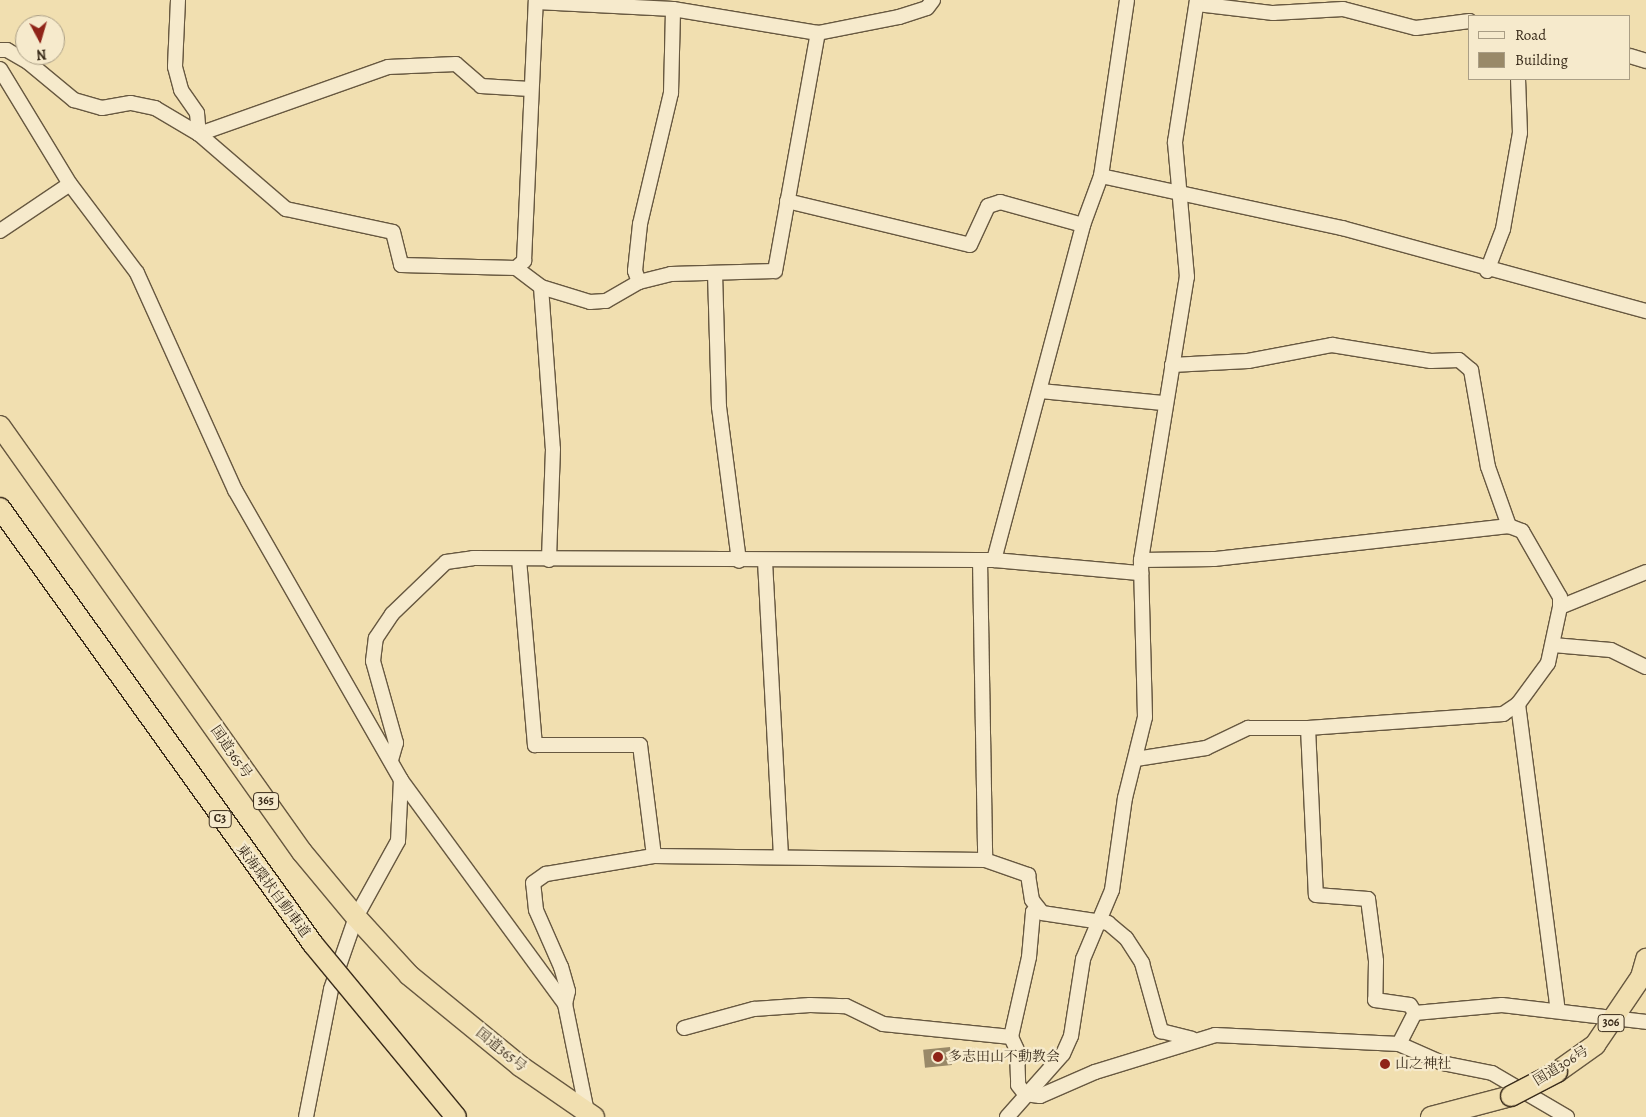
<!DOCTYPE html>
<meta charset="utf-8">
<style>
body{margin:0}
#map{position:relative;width:1646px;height:1117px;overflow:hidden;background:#f1dfb0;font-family:Alegreya,"Noto Serif JP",serif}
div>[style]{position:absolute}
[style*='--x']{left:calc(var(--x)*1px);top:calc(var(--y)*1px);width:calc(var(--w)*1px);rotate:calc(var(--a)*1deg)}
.building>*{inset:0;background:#998968;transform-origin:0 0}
.roads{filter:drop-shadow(1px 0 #675840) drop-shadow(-1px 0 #675840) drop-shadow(0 1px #675840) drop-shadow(0 -1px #675840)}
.minor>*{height:14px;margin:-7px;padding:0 7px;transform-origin:7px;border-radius:7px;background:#f6eacc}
.highway>*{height:20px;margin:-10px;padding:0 10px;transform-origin:10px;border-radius:10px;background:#f1dfb0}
.bridges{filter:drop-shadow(1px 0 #392b1a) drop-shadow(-1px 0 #392b1a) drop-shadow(0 1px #392b1a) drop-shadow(0 -1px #392b1a)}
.highway-bridge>*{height:20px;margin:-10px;padding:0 10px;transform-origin:10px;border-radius:10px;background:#f1dfb0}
.dots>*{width:14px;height:14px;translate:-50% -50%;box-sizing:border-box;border:2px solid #f6eacc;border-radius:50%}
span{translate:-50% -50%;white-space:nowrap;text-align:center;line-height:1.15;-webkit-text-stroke:4.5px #f6eacc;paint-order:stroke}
.shield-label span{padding:1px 4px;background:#f6eacc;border:1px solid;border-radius:4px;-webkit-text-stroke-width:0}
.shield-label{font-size:12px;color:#392b1a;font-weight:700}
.street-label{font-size:14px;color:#392b1a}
.poi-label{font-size:14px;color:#392b1a}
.left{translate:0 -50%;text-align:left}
.legend{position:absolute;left:1468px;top:15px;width:162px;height:65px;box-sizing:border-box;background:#f6eacc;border:1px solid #aa9e85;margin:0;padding:6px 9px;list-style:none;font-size:15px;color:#392b1a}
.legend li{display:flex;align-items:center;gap:10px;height:25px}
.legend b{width:25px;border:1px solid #aa9e85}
.north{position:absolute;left:15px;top:15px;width:50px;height:50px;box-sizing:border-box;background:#f6eacc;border:1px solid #aa9e85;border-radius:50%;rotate:174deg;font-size:14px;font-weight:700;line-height:20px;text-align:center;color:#392b1a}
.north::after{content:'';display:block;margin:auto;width:18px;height:22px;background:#8f2418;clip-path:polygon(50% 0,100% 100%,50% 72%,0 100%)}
</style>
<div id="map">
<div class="building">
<div style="left:950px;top:1047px;width:18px;height:27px;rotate:84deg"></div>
</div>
<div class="roads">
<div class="minor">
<div style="--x:178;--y:0;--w:67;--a:92.6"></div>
<div style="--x:175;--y:67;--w:24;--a:75"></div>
<div style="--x:181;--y:90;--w:28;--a:55"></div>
<div style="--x:197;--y:113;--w:21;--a:85"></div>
<div style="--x:1197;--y:4;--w:77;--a:6.8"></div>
<div style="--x:1273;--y:13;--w:70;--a:-3.3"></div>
<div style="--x:1343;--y:9;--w:75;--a:14.6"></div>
<div style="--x:1416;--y:28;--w:54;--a:-7.4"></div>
<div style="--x:818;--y:33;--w:83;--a:-11.2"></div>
<div style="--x:899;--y:17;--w:29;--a:-18"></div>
<div style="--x:927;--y:8;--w:10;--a:-53"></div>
<div style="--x:0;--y:50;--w:7;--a:0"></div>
<div style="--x:7;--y:50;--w:24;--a:30"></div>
<div style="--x:28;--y:62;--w:60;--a:39.6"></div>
<div style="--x:74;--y:100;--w:29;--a:16"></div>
<div style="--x:102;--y:108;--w:29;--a:-10"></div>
<div style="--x:131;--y:103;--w:25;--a:12"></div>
<div style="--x:155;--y:108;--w:51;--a:30.6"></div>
<div style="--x:199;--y:134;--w:115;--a:40.8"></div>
<div style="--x:286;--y:209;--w:109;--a:12.1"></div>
<div style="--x:393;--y:232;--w:34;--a:76"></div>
<div style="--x:401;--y:265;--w:115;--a:1.5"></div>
<div style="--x:516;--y:268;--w:31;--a:37"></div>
<div style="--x:541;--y:287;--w:51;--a:17"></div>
<div style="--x:590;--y:302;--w:16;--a:-4"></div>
<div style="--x:606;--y:301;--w:38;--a:-30"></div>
<div style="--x:639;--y:282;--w:33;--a:-14"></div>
<div style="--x:671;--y:274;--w:104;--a:-1.7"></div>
<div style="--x:775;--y:271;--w:242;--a:-79.8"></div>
<div style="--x:818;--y:33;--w:147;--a:-170.6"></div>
<div style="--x:673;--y:9;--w:137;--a:-177.1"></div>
<div style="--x:1630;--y:56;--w:17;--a:17"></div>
<div style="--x:0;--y:69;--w:135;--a:58.7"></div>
<div style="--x:70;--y:184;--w:111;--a:53"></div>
<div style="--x:137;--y:273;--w:238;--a:65.7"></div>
<div style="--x:235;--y:490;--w:334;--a:60.2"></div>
<div style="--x:401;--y:780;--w:278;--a:53.8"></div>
<div style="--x:565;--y:1004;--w:115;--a:78.5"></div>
<div style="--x:199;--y:134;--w:201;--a:-19.5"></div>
<div style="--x:388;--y:67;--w:68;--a:-2.5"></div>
<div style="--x:456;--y:64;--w:33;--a:41"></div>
<div style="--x:481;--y:86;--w:49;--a:3.5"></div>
<div style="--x:1101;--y:176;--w:247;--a:12.2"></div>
<div style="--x:1342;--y:228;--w:315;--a:15.3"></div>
<div style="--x:787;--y:201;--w:188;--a:13.5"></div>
<div style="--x:970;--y:245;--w:43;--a:-65.2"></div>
<div style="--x:988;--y:206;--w:13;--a:-18"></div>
<div style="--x:1000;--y:202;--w:86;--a:15.5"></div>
<div style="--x:0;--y:231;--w:84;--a:-33.9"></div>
<div style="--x:516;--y:268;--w:11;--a:-41"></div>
<div style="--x:524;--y:261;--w:261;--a:-87.4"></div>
<div style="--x:1487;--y:271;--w:45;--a:-69.1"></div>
<div style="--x:1503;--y:229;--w:97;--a:-80"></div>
<div style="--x:1520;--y:133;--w:54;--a:-92.1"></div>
<div style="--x:715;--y:273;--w:134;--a:88.3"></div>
<div style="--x:719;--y:407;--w:155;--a:82.6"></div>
<div style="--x:639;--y:282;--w:12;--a:-110"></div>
<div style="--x:635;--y:271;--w:47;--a:-83.9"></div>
<div style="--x:640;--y:224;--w:135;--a:-76.7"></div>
<div style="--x:671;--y:93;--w:84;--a:-88.6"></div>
<div style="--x:541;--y:287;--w:162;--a:85.8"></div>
<div style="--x:553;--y:449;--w:111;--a:92.1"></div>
<div style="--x:1172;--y:365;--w:76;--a:-3"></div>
<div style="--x:1248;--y:361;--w:86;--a:-10.8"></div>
<div style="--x:1332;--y:345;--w:100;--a:9.2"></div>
<div style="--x:1431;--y:361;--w:28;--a:-2"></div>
<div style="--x:1459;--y:360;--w:16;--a:40"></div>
<div style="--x:1471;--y:370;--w:98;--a:80.1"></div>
<div style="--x:1488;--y:467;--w:63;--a:70.4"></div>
<div style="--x:1040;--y:391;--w:124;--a:5.6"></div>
<div style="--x:519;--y:559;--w:187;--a:85.1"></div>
<div style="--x:535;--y:745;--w:105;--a:0"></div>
<div style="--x:640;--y:745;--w:112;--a:82.8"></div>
<div style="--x:980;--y:560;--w:300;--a:89"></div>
<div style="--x:994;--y:560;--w:347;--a:-75.1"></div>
<div style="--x:1083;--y:225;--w:52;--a:-69.8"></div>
<div style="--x:1101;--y:176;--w:178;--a:-81.6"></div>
<div style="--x:765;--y:561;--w:294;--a:86.9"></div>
<div style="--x:1560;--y:607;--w:93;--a:-22.1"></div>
<div style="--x:1553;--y:645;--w:58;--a:4.9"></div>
<div style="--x:1611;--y:650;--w:39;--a:26"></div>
<div style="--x:1518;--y:704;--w:309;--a:82.6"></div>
<div style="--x:1308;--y:728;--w:167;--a:87.3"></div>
<div style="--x:1316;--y:895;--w:52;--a:4.4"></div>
<div style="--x:1368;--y:899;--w:63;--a:82.6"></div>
<div style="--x:1376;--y:961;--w:39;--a:91"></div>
<div style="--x:1375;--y:1000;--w:35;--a:8"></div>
<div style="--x:1410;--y:1005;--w:9;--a:58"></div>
<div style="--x:1136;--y:759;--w:71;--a:-8.9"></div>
<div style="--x:1206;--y:748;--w:47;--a:-25.5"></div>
<div style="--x:1248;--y:728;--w:60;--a:0"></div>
<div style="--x:1308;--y:728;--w:196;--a:-4.1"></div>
<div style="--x:1503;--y:714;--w:18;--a:-34"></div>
<div style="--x:1518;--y:704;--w:51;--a:-53.8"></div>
<div style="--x:1548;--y:663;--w:57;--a:-77.9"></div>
<div style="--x:1560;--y:607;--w:10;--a:-90"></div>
<div style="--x:1560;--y:597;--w:76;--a:-119.9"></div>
<div style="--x:1522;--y:531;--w:14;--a:-159"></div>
<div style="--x:1509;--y:526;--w:297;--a:173.6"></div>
<div style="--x:1214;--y:559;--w:73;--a:179.2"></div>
<div style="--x:391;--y:760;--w:18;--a:-74"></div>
<div style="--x:396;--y:743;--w:85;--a:-105.7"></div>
<div style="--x:373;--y:661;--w:23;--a:-83"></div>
<div style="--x:376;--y:638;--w:29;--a:-56"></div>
<div style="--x:392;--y:614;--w:75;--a:-43.9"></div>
<div style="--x:446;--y:562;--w:27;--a:-8"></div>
<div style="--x:473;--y:558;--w:521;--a:0.22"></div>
<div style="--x:994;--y:560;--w:148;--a:5.1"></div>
<div style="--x:565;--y:1004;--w:13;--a:-77"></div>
<div style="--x:568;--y:991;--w:25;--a:-106"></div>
<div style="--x:561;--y:967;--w:62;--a:-113.7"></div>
<div style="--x:536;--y:910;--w:27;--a:-96"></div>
<div style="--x:533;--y:883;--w:16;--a:-35"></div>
<div style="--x:546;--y:874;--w:109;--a:-9.5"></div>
<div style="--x:654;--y:856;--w:331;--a:0.7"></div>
<div style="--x:985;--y:860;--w:46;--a:19.2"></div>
<div style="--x:1028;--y:875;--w:25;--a:81"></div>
<div style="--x:1032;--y:900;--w:16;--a:52"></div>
<div style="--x:1042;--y:913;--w:67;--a:8.6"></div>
<div style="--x:1108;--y:923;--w:23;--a:40"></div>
<div style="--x:1126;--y:938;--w:30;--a:57"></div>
<div style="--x:1142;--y:963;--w:71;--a:74.4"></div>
<div style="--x:1161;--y:1031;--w:32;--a:14"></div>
<div style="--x:684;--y:1028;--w:73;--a:-15.2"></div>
<div style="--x:754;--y:1009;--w:56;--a:-4.1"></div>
<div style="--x:810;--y:1005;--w:36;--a:2"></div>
<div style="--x:846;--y:1006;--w:41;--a:25.9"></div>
<div style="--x:883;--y:1024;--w:129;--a:5.8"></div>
<div style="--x:1011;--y:1037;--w:82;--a:-77.3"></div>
<div style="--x:1029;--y:957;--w:45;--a:-84.9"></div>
<div style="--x:1033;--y:912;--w:6;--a:-39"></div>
<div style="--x:1011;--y:1037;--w:14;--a:65"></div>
<div style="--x:1017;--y:1050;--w:35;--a:88"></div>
<div style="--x:1018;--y:1085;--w:11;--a:52"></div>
<div style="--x:1025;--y:1094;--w:15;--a:8"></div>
<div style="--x:1040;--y:1096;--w:60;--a:-23.6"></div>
<div style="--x:1095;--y:1072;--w:126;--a:-17.1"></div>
<div style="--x:1215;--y:1035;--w:184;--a:2.8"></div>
<div style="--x:1399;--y:1044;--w:47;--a:23.8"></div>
<div style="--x:1442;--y:1063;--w:51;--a:11.3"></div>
<div style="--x:1492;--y:1073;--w:87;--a:30.4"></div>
<div style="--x:1399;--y:1044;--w:35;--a:-63"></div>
<div style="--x:1415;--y:1013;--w:87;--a:-5.3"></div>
<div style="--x:1502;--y:1005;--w:145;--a:6.7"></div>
<div style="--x:306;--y:1117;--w:130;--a:-78.9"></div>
<div style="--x:331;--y:989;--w:76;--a:-70.9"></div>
<div style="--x:356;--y:917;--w:87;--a:-61.1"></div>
<div style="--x:398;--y:841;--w:61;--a:-87.2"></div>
<div style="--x:1007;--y:1117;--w:84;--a:-48.4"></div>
<div style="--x:1063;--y:1054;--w:20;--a:-66"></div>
<div style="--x:1071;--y:1036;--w:78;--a:-81.1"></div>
<div style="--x:1083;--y:959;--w:75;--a:-67.2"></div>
<div style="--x:1112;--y:890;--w:93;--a:-82"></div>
<div style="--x:1125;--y:798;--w:83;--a:-76.1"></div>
<div style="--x:1145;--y:717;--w:157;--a:-91.5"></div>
<div style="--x:1141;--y:560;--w:287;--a:-80.8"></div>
<div style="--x:1187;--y:277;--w:136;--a:-95.1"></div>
<div style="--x:1175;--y:142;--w:144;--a:-81.2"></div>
</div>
<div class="highway">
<div style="--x:0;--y:426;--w:522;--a:54.67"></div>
<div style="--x:302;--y:852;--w:85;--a:50.3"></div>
<div style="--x:356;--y:917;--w:79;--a:47.6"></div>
<div style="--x:409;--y:975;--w:144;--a:39.3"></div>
<div style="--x:520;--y:1066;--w:90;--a:34.6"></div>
<div style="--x:1557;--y:1072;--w:47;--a:-35.4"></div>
<div style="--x:1595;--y:1045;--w:82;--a:-55.9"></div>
<div style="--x:1641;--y:977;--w:19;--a:-74"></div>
<div style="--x:1431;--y:1117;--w:83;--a:-14.7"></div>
</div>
</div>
<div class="bridges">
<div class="highway-bridge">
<div style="--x:0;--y:508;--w:537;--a:54.33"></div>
<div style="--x:313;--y:944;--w:224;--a:50.4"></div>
<div style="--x:1511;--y:1096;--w:52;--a:-27.6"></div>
</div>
</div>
<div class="dots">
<div style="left:938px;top:1057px;background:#8f2418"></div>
<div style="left:1385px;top:1064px;background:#8f2418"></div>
</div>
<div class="shield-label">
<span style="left:266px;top:801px">365</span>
<span style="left:220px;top:819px">C3</span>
<span style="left:1611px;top:1023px">306</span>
</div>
<div class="street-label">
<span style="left:231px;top:752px;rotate:55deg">国道365号</span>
<span style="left:273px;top:891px;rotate:53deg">東海環状自動車道</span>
<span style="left:501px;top:1050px;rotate:39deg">国道365号</span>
<span style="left:1561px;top:1066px;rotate:-32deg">国道306号</span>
</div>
<div class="poi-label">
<span class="left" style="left:948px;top:1057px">多志田山不動教会</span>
<span class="left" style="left:1395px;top:1064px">山之神社</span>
</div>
<ul class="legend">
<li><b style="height:6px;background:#f6eacc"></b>Road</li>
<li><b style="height:14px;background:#998968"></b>Building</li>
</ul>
<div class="north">N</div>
</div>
